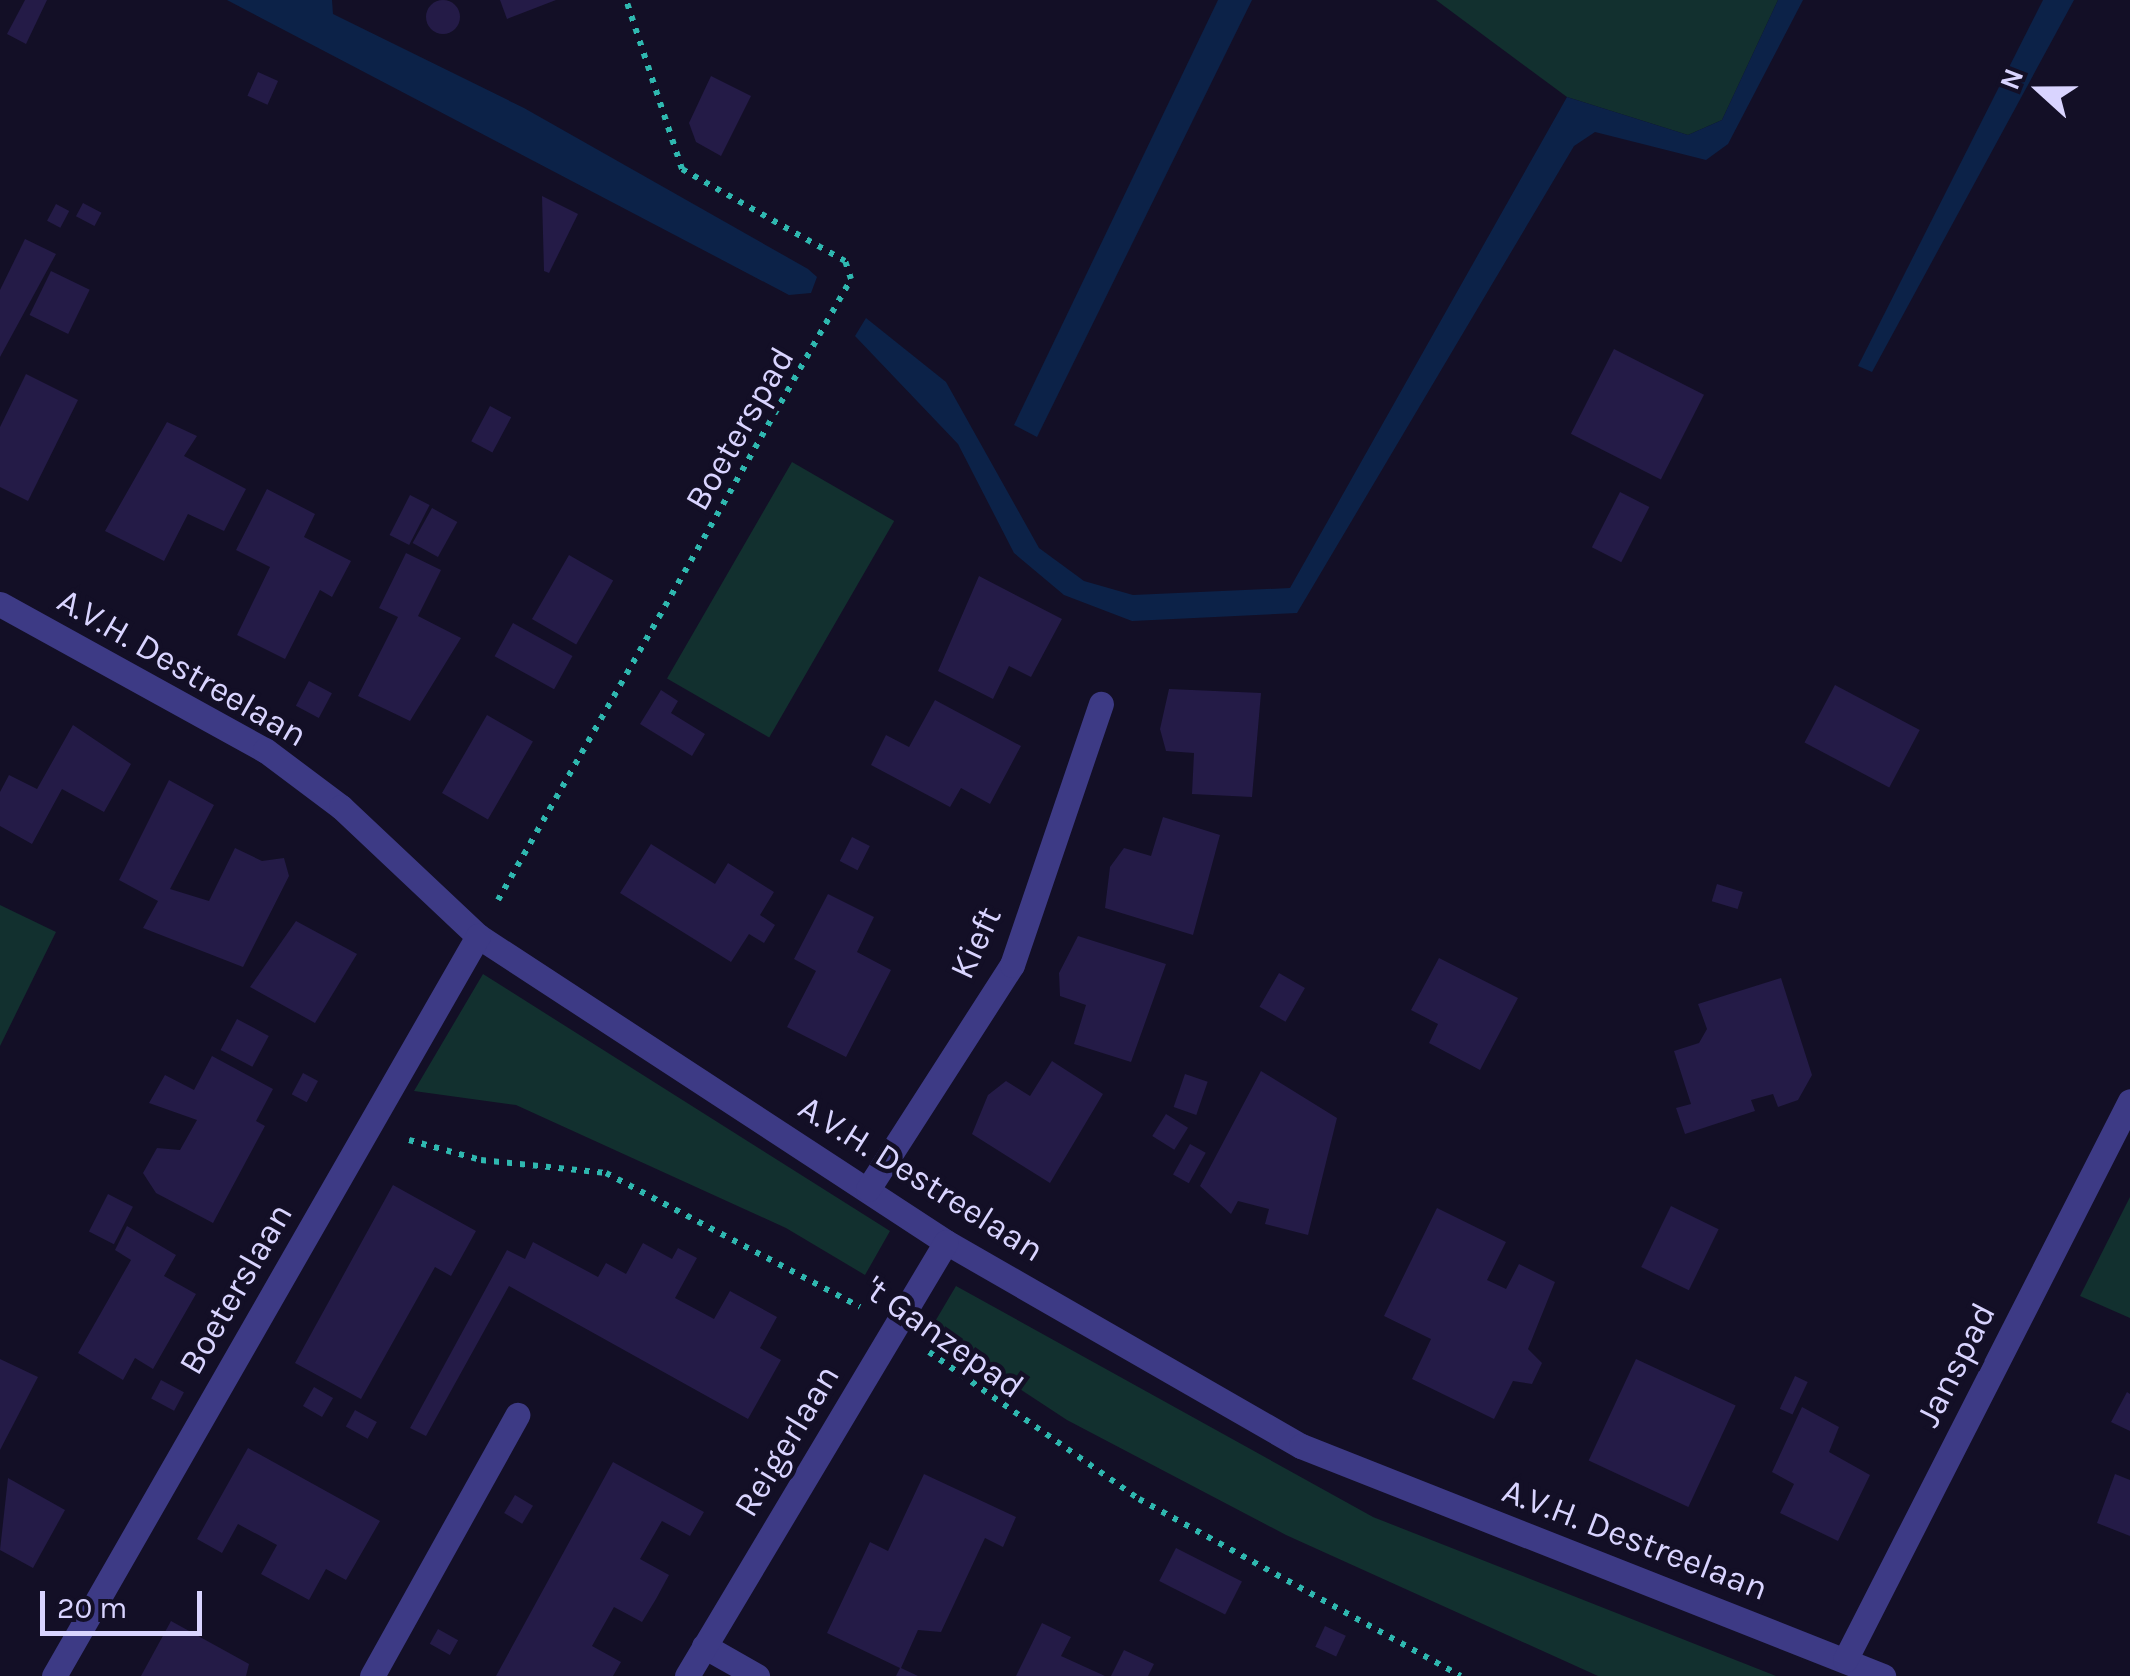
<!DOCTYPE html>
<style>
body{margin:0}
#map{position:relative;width:2130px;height:1676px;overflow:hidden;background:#130f26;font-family:Karla,sans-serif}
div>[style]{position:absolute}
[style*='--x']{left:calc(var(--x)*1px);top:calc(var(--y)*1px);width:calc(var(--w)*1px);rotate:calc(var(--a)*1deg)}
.green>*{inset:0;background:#12302f;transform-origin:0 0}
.water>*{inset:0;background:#0c2248}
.building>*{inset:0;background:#241b47;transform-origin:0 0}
.round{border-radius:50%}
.path>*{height:6px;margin-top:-3px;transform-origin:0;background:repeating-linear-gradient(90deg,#2fb8b0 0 5px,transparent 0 13px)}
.street>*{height:25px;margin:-12.5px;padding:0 12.5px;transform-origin:12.5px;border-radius:12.5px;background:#3d3a85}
span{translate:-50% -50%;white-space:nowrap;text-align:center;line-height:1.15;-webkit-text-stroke:9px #130f26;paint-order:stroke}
.street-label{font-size:35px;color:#d9d4ff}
.north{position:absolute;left:1990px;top:40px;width:100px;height:100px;-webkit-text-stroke:8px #130f26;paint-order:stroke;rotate:291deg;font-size:28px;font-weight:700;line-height:40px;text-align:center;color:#d9d4ff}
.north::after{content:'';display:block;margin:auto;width:35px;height:45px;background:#d9d4ff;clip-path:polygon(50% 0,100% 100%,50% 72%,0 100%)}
.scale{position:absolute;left:40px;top:1591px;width:162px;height:45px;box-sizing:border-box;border:5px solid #d9d4ff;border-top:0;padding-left:12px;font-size:30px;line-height:35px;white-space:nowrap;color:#d9d4ff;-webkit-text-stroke:8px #130f26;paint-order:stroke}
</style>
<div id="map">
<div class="green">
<div style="clip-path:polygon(1436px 0,1778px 0,1722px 120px,1688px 135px,1567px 97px)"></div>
<div style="left:792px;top:462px;width:118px;height:250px;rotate:30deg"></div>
<div style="clip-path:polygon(0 905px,56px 932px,0 1046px)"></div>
<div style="clip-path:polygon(483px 974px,890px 1231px,865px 1275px,786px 1228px,516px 1105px,414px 1091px)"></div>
<div style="clip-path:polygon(2130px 1197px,2130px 1318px,2080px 1296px)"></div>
<div style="clip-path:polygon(956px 1286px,1373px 1517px,1776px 1676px,1598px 1676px,1286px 1535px,1067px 1420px,930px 1330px)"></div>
</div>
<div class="water">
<div style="clip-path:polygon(227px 0,332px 0,333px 14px,524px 108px,808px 269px,817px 277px,811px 293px,789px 295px)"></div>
<div style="clip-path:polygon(1218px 0,1252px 0,1037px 437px,1014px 425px)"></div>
<div style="clip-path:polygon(1778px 0,1803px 0,1728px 144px,1706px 160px,1595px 132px,1574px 146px,1297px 613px,1132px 621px,1064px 595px,1014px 553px,958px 444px,855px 336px,866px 318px,946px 382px,1039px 548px,1084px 581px,1133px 595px,1290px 588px,1567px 97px,1688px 135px,1722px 120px)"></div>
<div style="clip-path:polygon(2043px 0,2074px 0,1872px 372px,1858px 366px)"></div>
</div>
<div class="building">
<div style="clip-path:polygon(25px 0,47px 0,26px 44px,7px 34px)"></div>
<div style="clip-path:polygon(500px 0,556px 0,507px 19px)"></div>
<div class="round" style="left:426px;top:0;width:34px;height:34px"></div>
<div style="left:258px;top:72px;width:22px;height:26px;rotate:24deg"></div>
<div style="clip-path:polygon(711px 76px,751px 96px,721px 156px,696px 142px,689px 123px)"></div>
<div style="clip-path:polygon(542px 196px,578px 214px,549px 273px,544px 271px)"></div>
<div style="left:83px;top:203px;width:21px;height:15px;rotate:28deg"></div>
<div style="left:56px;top:204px;width:15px;height:19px;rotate:28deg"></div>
<div style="clip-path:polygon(25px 239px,56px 254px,0 357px,0 290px)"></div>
<div style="left:51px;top:271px;width:43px;height:49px;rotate:26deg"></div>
<div style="left:1614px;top:349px;width:101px;height:95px;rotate:27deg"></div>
<div style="clip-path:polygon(26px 374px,78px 400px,28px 501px,0 487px,0 427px)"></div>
<div style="left:490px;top:406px;width:24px;height:40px;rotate:28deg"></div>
<div style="clip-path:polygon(167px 422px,197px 436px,184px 456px,246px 489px,224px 531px,188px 514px,164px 561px,105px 531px)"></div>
<div style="clip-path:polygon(267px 489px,315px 514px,304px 537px,351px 561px,332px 597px,320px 590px,285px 659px,237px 635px,270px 567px,236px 550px)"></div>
<div style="left:1620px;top:492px;width:33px;height:62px;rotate:27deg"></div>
<div style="left:410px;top:495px;width:22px;height:45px;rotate:27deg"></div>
<div style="left:432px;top:508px;width:29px;height:40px;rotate:29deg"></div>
<div style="clip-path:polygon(406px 553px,441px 570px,418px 616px,461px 638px,410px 721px,358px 696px,398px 617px,379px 608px)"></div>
<div style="left:569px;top:555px;width:51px;height:74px;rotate:30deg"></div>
<div style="clip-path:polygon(979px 576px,1062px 619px,1031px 677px,1009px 666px,993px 699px,938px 671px)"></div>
<div style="left:513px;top:623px;width:68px;height:38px;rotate:29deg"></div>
<div style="left:309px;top:681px;width:26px;height:28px;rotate:28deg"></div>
<div style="left:1835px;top:685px;width:96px;height:65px;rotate:28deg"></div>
<div style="clip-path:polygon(1169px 689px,1261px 693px,1252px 797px,1192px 794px,1194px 753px,1166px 751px,1160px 729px)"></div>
<div style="clip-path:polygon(661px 690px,678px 701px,671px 713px,705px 734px,692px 756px,640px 724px)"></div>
<div style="clip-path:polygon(935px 700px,1021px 746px,990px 804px,961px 788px,950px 807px,871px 765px,886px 735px,909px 747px)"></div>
<div style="left:487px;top:715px;width:53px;height:90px;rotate:30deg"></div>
<div style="clip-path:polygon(73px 725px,131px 764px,104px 812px,62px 789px,32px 844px,0 826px,0 792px,9px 775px,37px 789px)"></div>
<div style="clip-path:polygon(169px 780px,214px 805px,170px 889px,209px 901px,235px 848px,262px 861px,284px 858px,289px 876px,243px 967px,143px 928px,158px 901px,119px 880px)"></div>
<div style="clip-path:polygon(1163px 817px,1220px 835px,1193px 935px,1105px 908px,1110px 867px,1124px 848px,1151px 856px)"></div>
<div style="left:852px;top:837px;width:20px;height:27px;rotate:27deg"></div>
<div style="clip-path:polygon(651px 844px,715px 884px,728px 863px,774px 892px,760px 915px,775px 925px,764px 943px,749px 934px,731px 962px,620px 893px)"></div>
<div style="left:1717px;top:884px;width:27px;height:18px;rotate:17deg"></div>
<div style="clip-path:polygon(828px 894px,874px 917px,857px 952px,891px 970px,846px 1057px,787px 1027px,816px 971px,794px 959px)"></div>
<div style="clip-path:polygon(296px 921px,357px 954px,315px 1023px,250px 987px)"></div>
<div style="clip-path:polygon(1078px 936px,1166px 964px,1131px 1062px,1074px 1044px,1086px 1005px,1060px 996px,1059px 973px)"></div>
<div style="clip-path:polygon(1439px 958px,1518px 998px,1480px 1070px,1429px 1043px,1438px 1024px,1411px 1010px)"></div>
<div style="left:1279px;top:973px;width:30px;height:39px;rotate:30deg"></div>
<div style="clip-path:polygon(1781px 978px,1812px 1075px,1798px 1100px,1778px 1107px,1773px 1094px,1751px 1100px,1755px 1111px,1685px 1134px,1676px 1108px,1691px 1104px,1674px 1051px,1699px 1043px,1707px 1029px,1698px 1004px)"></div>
<div style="left:237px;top:1019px;width:36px;height:35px;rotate:28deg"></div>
<div style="clip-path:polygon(212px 1056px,273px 1089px,256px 1121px,265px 1126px,213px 1223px,156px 1193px,143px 1173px,157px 1148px,180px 1150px,197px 1120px,149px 1103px,165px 1075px,194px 1090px)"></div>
<div style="clip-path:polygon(1052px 1061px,1103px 1094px,1050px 1183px,972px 1134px,988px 1095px,1006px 1081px,1030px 1096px)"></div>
<div style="clip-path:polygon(1261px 1071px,1337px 1118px,1308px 1235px,1265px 1224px,1269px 1209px,1238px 1201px,1231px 1214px,1200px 1186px)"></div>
<div style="left:303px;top:1073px;width:17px;height:24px;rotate:28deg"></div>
<div style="left:1185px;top:1074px;width:24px;height:35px;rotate:19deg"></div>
<div style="left:1166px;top:1114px;width:26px;height:26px;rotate:32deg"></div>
<div style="left:1190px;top:1144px;width:18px;height:35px;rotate:29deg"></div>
<div style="clip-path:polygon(393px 1185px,476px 1231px,451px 1276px,435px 1267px,361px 1399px,295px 1363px)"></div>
<div style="left:108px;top:1194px;width:28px;height:42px;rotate:27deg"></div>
<div style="left:1671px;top:1206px;width:53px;height:68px;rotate:26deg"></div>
<div style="clip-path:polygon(1437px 1208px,1506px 1242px,1487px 1280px,1506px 1289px,1519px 1264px,1555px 1282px,1528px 1349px,1542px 1363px,1532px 1384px,1513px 1381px,1494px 1419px,1412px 1379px,1431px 1339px,1384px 1316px)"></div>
<div style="clip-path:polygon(127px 1226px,176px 1255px,164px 1276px,196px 1294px,153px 1369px,135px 1358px,123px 1380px,78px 1353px,131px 1260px,115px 1250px)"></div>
<div style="clip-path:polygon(533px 1242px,598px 1277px,606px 1263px,626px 1274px,643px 1243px,672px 1259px,678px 1248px,697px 1258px,675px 1298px,714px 1319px,730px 1291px,777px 1317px,760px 1348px,781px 1360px,748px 1419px,509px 1286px,426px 1436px,410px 1428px,507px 1250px,525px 1259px)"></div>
<div style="clip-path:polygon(0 1359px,38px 1377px,0 1450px)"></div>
<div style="left:1636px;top:1359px;width:110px;height:112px;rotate:25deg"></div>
<div style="left:1795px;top:1376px;width:14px;height:36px;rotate:25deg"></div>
<div style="left:161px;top:1380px;width:26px;height:21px;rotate:28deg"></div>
<div style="left:314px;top:1387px;width:22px;height:22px;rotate:30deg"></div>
<div style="clip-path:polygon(2127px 1392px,2130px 1394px,2130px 1431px,2111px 1422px)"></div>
<div style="clip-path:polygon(1802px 1407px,1839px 1427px,1829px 1452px,1870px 1475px,1838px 1541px,1780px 1513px,1794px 1484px,1772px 1472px)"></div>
<div style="left:355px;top:1410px;width:25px;height:19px;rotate:29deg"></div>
<div style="clip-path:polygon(248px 1448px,380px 1521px,346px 1580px,326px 1569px,309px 1600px,261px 1574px,277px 1545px,238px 1524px,222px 1553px,197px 1539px)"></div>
<div style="clip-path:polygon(613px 1462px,704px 1512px,690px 1536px,662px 1521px,640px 1559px,669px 1575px,656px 1599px,642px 1622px,614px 1607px,592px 1646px,621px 1662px,613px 1676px,496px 1676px)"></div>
<div style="clip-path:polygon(924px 1474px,1016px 1517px,1003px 1547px,985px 1538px,941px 1632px,918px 1630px,901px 1668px,918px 1676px,896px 1676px,900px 1668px,827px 1633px,870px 1542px,888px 1551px)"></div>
<div style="clip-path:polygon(2115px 1474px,2130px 1480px,2130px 1536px,2097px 1523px)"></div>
<div style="clip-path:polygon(8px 1478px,65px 1510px,33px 1568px,0 1550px)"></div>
<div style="left:515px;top:1495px;width:21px;height:21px;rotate:31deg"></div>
<div style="left:1176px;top:1548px;width:74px;height:37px;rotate:27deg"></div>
<div style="clip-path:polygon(171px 1621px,249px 1664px,246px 1676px,141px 1676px)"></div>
<div style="clip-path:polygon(1042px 1623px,1071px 1637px,1061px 1656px,1105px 1676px,1016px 1676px)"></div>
<div style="left:1325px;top:1626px;width:23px;height:23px;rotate:25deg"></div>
<div style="left:438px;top:1629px;width:23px;height:17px;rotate:29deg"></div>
<div style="clip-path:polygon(1124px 1650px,1154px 1664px,1148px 1676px,1111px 1676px)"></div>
</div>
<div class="path">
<div style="--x:498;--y:900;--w:714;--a:-60.38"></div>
<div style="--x:851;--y:279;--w:19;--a:-108"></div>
<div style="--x:845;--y:261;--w:187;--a:-150.6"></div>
<div style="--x:682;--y:169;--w:178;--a:-108.3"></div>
<div style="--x:409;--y:1140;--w:75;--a:15.5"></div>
<div style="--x:481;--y:1160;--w:126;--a:5.9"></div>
<div style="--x:606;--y:1173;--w:287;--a:27.8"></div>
<div style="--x:929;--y:1352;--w:256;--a:35"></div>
<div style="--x:1139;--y:1499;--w:367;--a:28.8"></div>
</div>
<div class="street">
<div style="--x:0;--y:604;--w:303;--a:28.9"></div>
<div style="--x:265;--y:750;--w:95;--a:36.9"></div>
<div style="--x:341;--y:807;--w:188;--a:43.3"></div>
<div style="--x:478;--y:936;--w:559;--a:33.18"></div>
<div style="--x:946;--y:1242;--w:409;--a:29.9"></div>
<div style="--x:1301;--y:1446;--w:626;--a:21.56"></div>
<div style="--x:868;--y:1189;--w:266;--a:-57.3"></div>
<div style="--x:1012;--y:965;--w:276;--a:-71.2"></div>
<div style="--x:704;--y:1646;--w:61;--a:29.5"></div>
<div style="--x:1845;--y:1660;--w:627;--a:-62.99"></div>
<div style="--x:54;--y:1676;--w:853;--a:-60.19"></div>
<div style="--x:372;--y:1676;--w:299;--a:-60.9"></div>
<div style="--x:687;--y:1676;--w:505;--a:-59.17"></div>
</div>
<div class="street-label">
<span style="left:740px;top:429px;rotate:-60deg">Boeterspad</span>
<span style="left:182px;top:668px;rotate:30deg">A.V.H. Destreelaan</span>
<span style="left:976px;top:943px;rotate:-65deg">Kieft</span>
<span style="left:921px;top:1179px;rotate:32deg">A.V.H. Destreelaan</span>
<span style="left:236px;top:1289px;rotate:-60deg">Boeterslaan</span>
<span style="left:944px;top:1338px;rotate:35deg">'t Ganzepad</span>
<span style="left:1956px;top:1365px;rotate:-63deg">Janspad</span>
<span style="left:787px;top:1441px;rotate:-59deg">Reigerlaan</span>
<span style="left:1635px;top:1540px;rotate:21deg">A.V.H. Destreelaan</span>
</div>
<div class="north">N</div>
<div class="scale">20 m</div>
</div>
